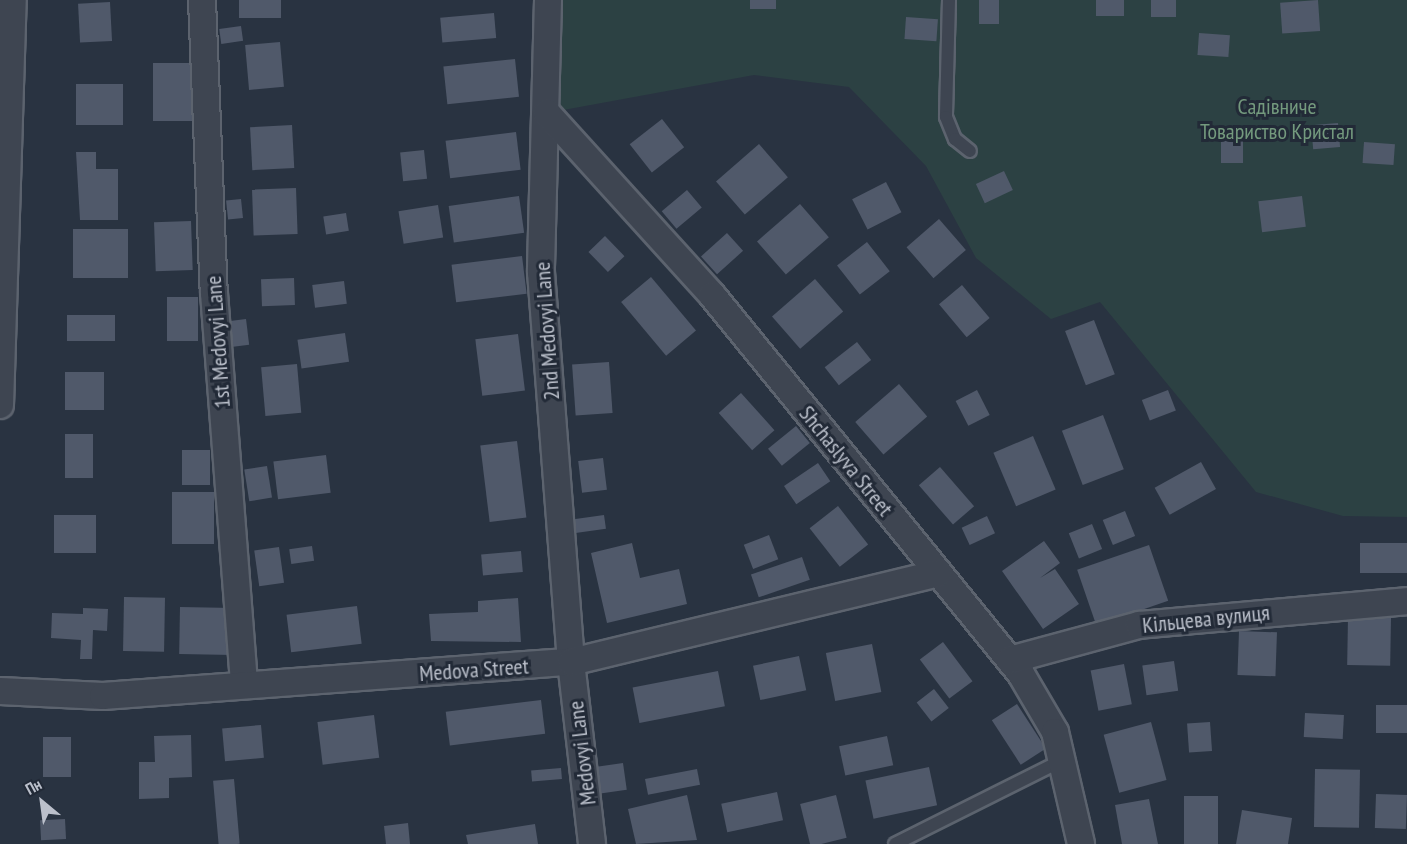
<!DOCTYPE html>
<meta charset="utf-8">
<style>
body{margin:0}
#map{position:relative;width:1407px;height:844px;overflow:hidden;background:#293341;font-family:"PT Sans Narrow",sans-serif}
div>[style]{position:absolute}
[style*='--x']{left:calc(var(--x)*1px);top:calc(var(--y)*1px);width:calc(var(--w)*1px);rotate:calc(var(--a)*1deg)}
.green>*{inset:0;background:#2c4143}
.building>*{inset:0;background:#50596a;transform-origin:0 0}
.roads{filter:drop-shadow(2px 0 #5c636e) drop-shadow(-2px 0 #5c636e) drop-shadow(0 2px #5c636e) drop-shadow(0 -2px #5c636e)}
.service>*{height:12px;margin:-6px;padding:0 6px;transform-origin:6px;border-radius:6px;background:#3e4551}
.minor>*{height:26px;margin:-13px;padding:0 13px;transform-origin:13px;border-radius:13px;background:#3e4551}
span{translate:-50% -50%;white-space:nowrap;text-align:center;line-height:1.15;-webkit-text-stroke:6px #222a37;paint-order:stroke}
.park-label{font-size:22px;color:#749a7e}
.street-label{font-size:22px;color:#bbc0cb}
.north{position:absolute;left:12px;top:772px;width:60px;height:60px;-webkit-text-stroke:4px #222a37;paint-order:stroke;rotate:331deg;font-size:16px;font-weight:700;line-height:24px;text-align:center;color:#bbc0cb}
.north::after{content:'';display:block;margin:auto;width:21px;height:27px;background:#bbc0cb;clip-path:polygon(50% 0,100% 100%,50% 72%,0 100%)}
</style>
<div id="map">
<div class="green">
<div style="clip-path:polygon(554px 0,1407px 0,1407px 517px,1343px 516px,1256px 492px,1100px 302px,1051px 319px,976px 258px,926px 166px,849px 87px,754px 75px,547px 113px)"></div>
</div>
<div class="building">
<div style="left:239px;top:0;width:42px;height:18px"></div>
<div style="left:750px;top:0;width:26px;height:9px"></div>
<div style="left:979px;top:0;width:20px;height:24px"></div>
<div style="left:1096px;top:0;width:28px;height:16px"></div>
<div style="left:1151px;top:0;width:25px;height:17px"></div>
<div style="left:1318px;top:0;width:31px;height:38px;rotate:86deg"></div>
<div style="left:110px;top:2px;width:39px;height:32px;rotate:87deg"></div>
<div style="left:494px;top:13px;width:25px;height:54px;rotate:85deg"></div>
<div style="left:906px;top:17px;width:32px;height:22px;rotate:4deg"></div>
<div style="left:241px;top:26px;width:15px;height:22px;rotate:82deg"></div>
<div style="left:1199px;top:33px;width:31px;height:22px;rotate:4deg"></div>
<div style="left:280px;top:42px;width:45px;height:35px;rotate:85deg"></div>
<div style="left:515px;top:59px;width:38px;height:72px;rotate:84deg"></div>
<div style="left:196px;top:63px;width:58px;height:43px;rotate:90deg"></div>
<div style="left:76px;top:84px;width:47px;height:41px"></div>
<div style="left:662px;top:119px;width:36px;height:41px;rotate:52deg"></div>
<div style="left:1338px;top:123px;width:24px;height:27px;rotate:85deg"></div>
<div style="left:292px;top:125px;width:43px;height:42px;rotate:87deg"></div>
<div style="left:516px;top:132px;width:38px;height:71px;rotate:83deg"></div>
<div style="left:1243px;top:136px;width:27px;height:22px;rotate:90deg"></div>
<div style="left:1364px;top:142px;width:31px;height:21px;rotate:4deg"></div>
<div style="left:759px;top:144px;width:44px;height:57px;rotate:49deg"></div>
<div style="left:424px;top:150px;width:29px;height:24px;rotate:84deg"></div>
<div style="clip-path:polygon(76px 152px,96px 152px,96px 169px,118px 169px,118px 220px,80px 220px)"></div>
<div style="left:1004px;top:171px;width:21px;height:31px;rotate:65deg"></div>
<div style="left:886px;top:182px;width:34px;height:38px;rotate:63deg"></div>
<div style="left:296px;top:188px;width:46px;height:44px;rotate:88deg"></div>
<div style="left:687px;top:190px;width:23px;height:33px;rotate:50deg"></div>
<div style="left:519px;top:196px;width:37px;height:71px;rotate:82deg"></div>
<div style="left:1302px;top:196px;width:31px;height:44px;rotate:83deg"></div>
<div style="left:241px;top:199px;width:19px;height:15px;rotate:84deg"></div>
<div style="left:800px;top:204px;width:44px;height:57px;rotate:49deg"></div>
<div style="left:438px;top:205px;width:33px;height:40px;rotate:81deg"></div>
<div style="left:346px;top:213px;width:18px;height:23px;rotate:81deg"></div>
<div style="left:939px;top:219px;width:41px;height:43px;rotate:49deg"></div>
<div style="left:191px;top:221px;width:49px;height:37px;rotate:88deg"></div>
<div style="left:73px;top:229px;width:55px;height:49px"></div>
<div style="left:727px;top:233px;width:24px;height:35px;rotate:48deg"></div>
<div style="left:605px;top:236px;width:28px;height:23px;rotate:46deg"></div>
<div style="left:867px;top:242px;width:37px;height:38px;rotate:52deg"></div>
<div style="left:522px;top:256px;width:38px;height:71px;rotate:83deg"></div>
<div style="left:651px;top:277px;width:70px;height:39px;rotate:50deg"></div>
<div style="left:294px;top:278px;width:27px;height:33px;rotate:88deg"></div>
<div style="left:815px;top:279px;width:43px;height:57px;rotate:49deg"></div>
<div style="left:344px;top:281px;width:23px;height:32px;rotate:83deg"></div>
<div style="left:962px;top:285px;width:43px;height:30px;rotate:50deg"></div>
<div style="left:167px;top:297px;width:31px;height:44px"></div>
<div style="left:67px;top:315px;width:48px;height:26px"></div>
<div style="left:246px;top:319px;width:26px;height:20px;rotate:83deg"></div>
<div style="left:1094px;top:320px;width:58px;height:31px;rotate:69deg"></div>
<div style="left:345px;top:333px;width:29px;height:48px;rotate:82deg"></div>
<div style="left:518px;top:334px;width:57px;height:43px;rotate:83deg"></div>
<div style="left:857px;top:342px;width:23px;height:41px;rotate:52deg"></div>
<div style="left:609px;top:362px;width:51px;height:37px;rotate:86deg"></div>
<div style="left:297px;top:364px;width:49px;height:36px;rotate:85deg"></div>
<div style="left:65px;top:372px;width:39px;height:38px"></div>
<div style="left:899px;top:384px;width:43px;height:58px;rotate:49deg"></div>
<div style="left:977px;top:390px;width:28px;height:24px;rotate:63deg"></div>
<div style="left:1168px;top:390px;width:22px;height:28px;rotate:69deg"></div>
<div style="left:741px;top:393px;width:50px;height:30px;rotate:48deg"></div>
<div style="left:1103px;top:415px;width:58px;height:44px;rotate:69deg"></div>
<div style="left:796px;top:426px;width:22px;height:36px;rotate:51deg"></div>
<div style="left:65px;top:434px;width:28px;height:44px"></div>
<div style="left:1033px;top:436px;width:58px;height:43px;rotate:67deg"></div>
<div style="left:517px;top:441px;width:77px;height:37px;rotate:83deg"></div>
<div style="left:182px;top:450px;width:28px;height:35px"></div>
<div style="left:326px;top:455px;width:38px;height:53px;rotate:83deg"></div>
<div style="left:603px;top:458px;width:32px;height:25px;rotate:83deg"></div>
<div style="left:1201px;top:462px;width:31px;height:53px;rotate:61deg"></div>
<div style="left:818px;top:463px;width:22px;height:41px;rotate:56deg"></div>
<div style="left:267px;top:466px;width:32px;height:23px;rotate:81deg"></div>
<div style="left:940px;top:467px;width:52px;height:28px;rotate:49deg"></div>
<div style="left:172px;top:492px;width:42px;height:52px"></div>
<div style="left:838px;top:506px;width:49px;height:36px;rotate:52deg"></div>
<div style="left:1125px;top:511px;width:27px;height:24px;rotate:68deg"></div>
<div style="left:54px;top:515px;width:42px;height:38px"></div>
<div style="left:604px;top:515px;width:14px;height:36px;rotate:82deg"></div>
<div style="left:987px;top:516px;width:19px;height:28px;rotate:65deg"></div>
<div style="left:1092px;top:524px;width:27px;height:25px;rotate:68deg"></div>
<div style="left:769px;top:535px;width:26px;height:27px;rotate:69deg"></div>
<div style="clip-path:polygon(1044px 541px,1060px 563px,1040px 578px,1055px 569px,1079px 604px,1043px 629px,1002px 571px)"></div>
<div style="clip-path:polygon(632px 543px,640px 578px,679px 569px,687px 604px,607px 623px,591px 553px)"></div>
<div style="left:1407px;top:543px;width:30px;height:47px;rotate:90deg"></div>
<div style="left:1149px;top:545px;width:59px;height:76px;rotate:71deg"></div>
<div style="left:312px;top:546px;width:15px;height:23px;rotate:82deg"></div>
<div style="left:279px;top:547px;width:36px;height:25px;rotate:82deg"></div>
<div style="left:521px;top:551px;width:21px;height:40px;rotate:85deg"></div>
<div style="left:802px;top:557px;width:24px;height:54px;rotate:71deg"></div>
<div style="left:124px;top:597px;width:41px;height:54px;rotate:1deg"></div>
<div style="clip-path:polygon(518px 598px,521px 642px,431px 641px,429px 614px,478px 612px,478px 601px)"></div>
<div style="left:357px;top:606px;width:38px;height:71px;rotate:83deg"></div>
<div style="left:180px;top:607px;width:54px;height:47px;rotate:1deg"></div>
<div style="clip-path:polygon(83px 608px,108px 609px,107px 631px,93px 630px,92px 659px,80px 659px,81px 640px,51px 638px,52px 613px,83px 614px)"></div>
<div style="left:1348px;top:617px;width:43px;height:48px;rotate:1deg"></div>
<div style="left:1239px;top:631px;width:38px;height:44px;rotate:2deg"></div>
<div style="left:943px;top:642px;width:49px;height:29px;rotate:53deg"></div>
<div style="left:872px;top:644px;width:49px;height:47px;rotate:79deg"></div>
<div style="left:799px;top:656px;width:35px;height:47px;rotate:78deg"></div>
<div style="left:1174px;top:661px;width:30px;height:32px;rotate:82deg"></div>
<div style="left:1124px;top:664px;width:41px;height:34px;rotate:79deg"></div>
<div style="left:718px;top:671px;width:36px;height:87px;rotate:79deg"></div>
<div style="left:934px;top:689px;width:24px;height:22px;rotate:52deg"></div>
<div style="left:541px;top:700px;width:34px;height:96px;rotate:83deg"></div>
<div style="left:1017px;top:704px;width:53px;height:30px;rotate:57deg"></div>
<div style="left:1407px;top:705px;width:28px;height:31px;rotate:90deg"></div>
<div style="left:1305px;top:713px;width:39px;height:24px;rotate:3deg"></div>
<div style="left:374px;top:715px;width:43px;height:57px;rotate:83deg"></div>
<div style="left:1151px;top:722px;width:60px;height:49px;rotate:75deg"></div>
<div style="left:1210px;top:722px;width:29px;height:23px;rotate:86deg"></div>
<div style="left:261px;top:725px;width:33px;height:39px;rotate:85deg"></div>
<div style="clip-path:polygon(191px 735px,192px 777px,169px 778px,169px 798px,139px 799px,139px 762px,155px 762px,154px 736px)"></div>
<div style="left:887px;top:736px;width:30px;height:49px;rotate:78deg"></div>
<div style="left:43px;top:737px;width:28px;height:40px"></div>
<div style="left:623px;top:763px;width:27px;height:30px;rotate:82deg"></div>
<div style="left:929px;top:767px;width:39px;height:65px;rotate:78deg"></div>
<div style="left:561px;top:768px;width:11px;height:30px;rotate:85deg"></div>
<div style="left:697px;top:769px;width:16px;height:53px;rotate:79deg"></div>
<div style="left:1315px;top:769px;width:45px;height:58px;rotate:1deg"></div>
<div style="left:234px;top:779px;width:65px;height:21px;rotate:85deg"></div>
<div style="left:777px;top:792px;width:29px;height:57px;rotate:78deg"></div>
<div style="left:1376px;top:794px;width:31px;height:34px;rotate:2deg"></div>
<div style="clip-path:polygon(687px 795px,697px 840px,636px 844px,628px 809px)"></div>
<div style="left:836px;top:795px;width:44px;height:37px;rotate:76deg"></div>
<div style="left:1184px;top:796px;width:34px;height:48px"></div>
<div style="clip-path:polygon(1149px 799px,1158px 844px,1122px 844px,1115px 805px)"></div>
<div style="clip-path:polygon(1242px 810px,1292px 818px,1288px 844px,1236px 844px)"></div>
<div style="left:65px;top:819px;width:20px;height:25px;rotate:87deg"></div>
<div style="clip-path:polygon(408px 823px,410px 844px,386px 844px,384px 826px)"></div>
<div style="clip-path:polygon(535px 824px,538px 844px,468px 844px,466px 835px)"></div>
</div>
<div class="roads">
<div class="service">
<div style="--x:949;--y:0;--w:117;--a:91.5"></div>
<div style="--x:946;--y:117;--w:24;--a:68"></div>
<div style="--x:955;--y:139;--w:19;--a:39"></div>
<div style="--x:895;--y:844;--w:188;--a:-26.6"></div>
</div>
<div class="minor">
<div style="--x:202;--y:0;--w:293;--a:87.7"></div>
<div style="--x:214;--y:293;--w:392;--a:85.6"></div>
<div style="--x:548;--y:0;--w:272;--a:91.5"></div>
<div style="--x:541;--y:272;--w:391;--a:85.6"></div>
<div style="--x:571;--y:662;--w:183;--a:83.4"></div>
<div style="--x:547;--y:113;--w:246;--a:47.8"></div>
<div style="--x:712;--y:295;--w:489;--a:50.8"></div>
<div style="--x:1021;--y:674;--w:67;--a:59.6"></div>
<div style="--x:1055;--y:732;--w:115;--a:76.9"></div>
<div style="--x:0;--y:405;--w:405;--a:-88.2"></div>
<div style="--x:1010;--y:660;--w:134;--a:-15.2"></div>
<div style="--x:1139;--y:625;--w:269;--a:-5.1"></div>
<div style="--x:0;--y:691;--w:103;--a:2.8"></div>
<div style="--x:103;--y:696;--w:469;--a:-4.2"></div>
<div style="--x:571;--y:662;--w:378;--a:-13.6"></div>
</div>
</div>
<div class="park-label">
<span style="left:1277px;top:119px">Садівниче<br>Товариство Кристал</span>
</div>
<div class="street-label">
<span style="left:547px;top:331px;rotate:-94deg">2nd Medovyi Lane</span>
<span style="left:218px;top:342px;rotate:-94deg">1st Medovyi Lane</span>
<span style="left:846px;top:461px;rotate:51deg">Shchaslyva Street</span>
<span style="left:1206px;top:619px;rotate:-6deg">Кільцева вулиця</span>
<span style="left:474px;top:670px;rotate:-4deg">Medova Street</span>
<span style="left:582px;top:753px;rotate:-97deg">Medovyi Lane</span>
</div>
<div class="north">Пн</div>
</div>
